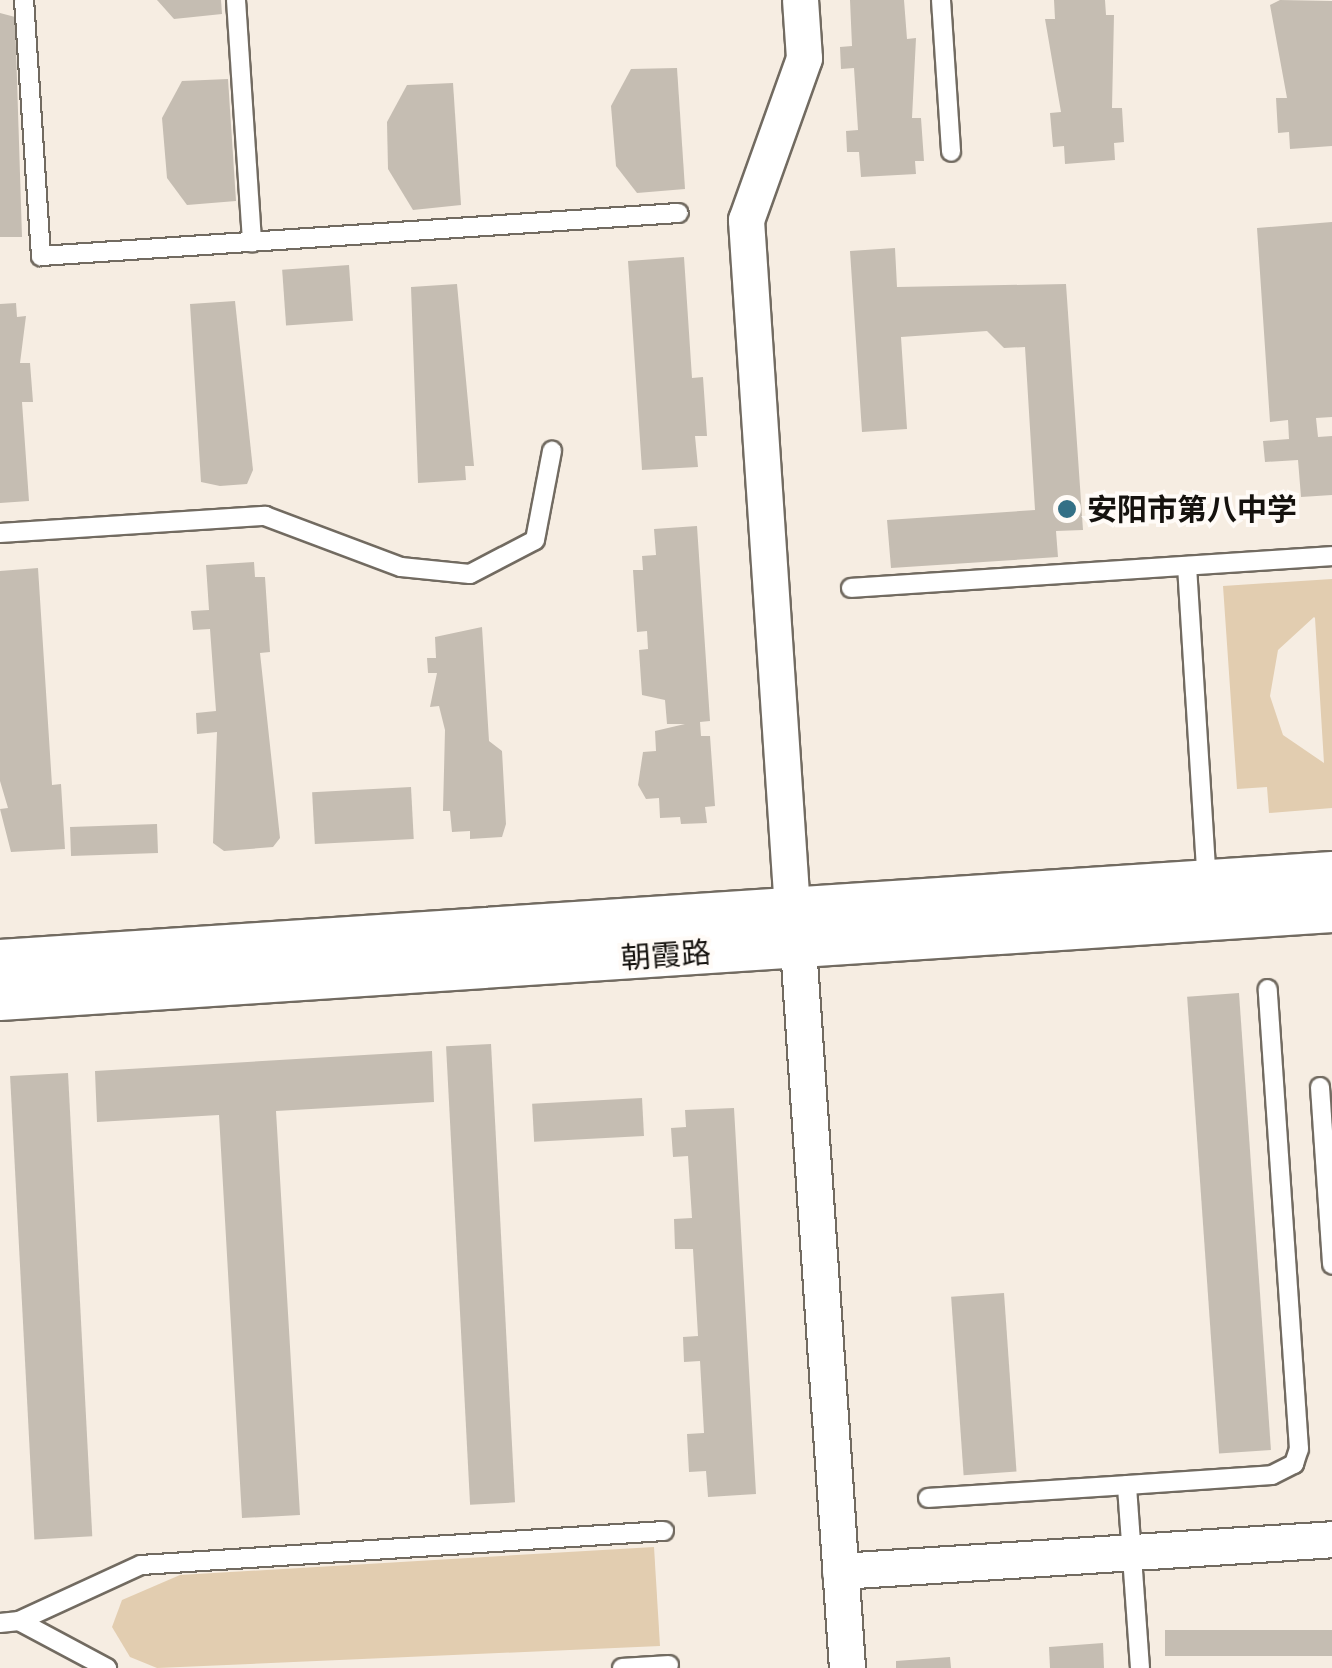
<!DOCTYPE html>
<meta charset="utf-8">
<style>
body{margin:0}
#map{position:relative;width:1332px;height:1668px;overflow:hidden;background:#f6ede2;font-family:"PT Sans","Noto Sans SC",sans-serif}
div>[style]{position:absolute}
[style*='--x']{left:calc(var(--x)*1px);top:calc(var(--y)*1px);width:calc(var(--w)*1px);rotate:calc(var(--a)*1deg)}
.green>*{inset:0;background:#e2cdb0}
.building>*{inset:0;background:#c5bdb2;transform-origin:0 0}
.roads{filter:drop-shadow(2px 0 #726b61) drop-shadow(-2px 0 #726b61) drop-shadow(0 2px #726b61) drop-shadow(0 -2px #726b61)}
.service>*{height:18px;margin:-9px;padding:0 9px;transform-origin:9px;border-radius:9px;background:#fff}
.minor>*{height:35px;margin:-17.5px;padding:0 17.5px;transform-origin:17.5px;border-radius:17.5px;background:#fff}
.tertiary>*{height:42px;margin:-21px;padding:0 21px;transform-origin:21px;border-radius:21px;background:#fff}
.dots>*{width:28px;height:28px;translate:-50% -50%;box-sizing:border-box;border:5px solid #fffbf7;border-radius:50%}
span{translate:-50% -50%;white-space:nowrap;text-align:center;line-height:1.15;-webkit-text-stroke:8px #fffbf7;paint-order:stroke}
.poi-label{font-size:30px;color:#15120e;font-weight:700}
.left{translate:0 -50%;text-align:left}
.street-label{font-size:30px;color:#15120e}
</style>
<div id="map">
<div class="green">
<div style="clip-path:polygon(evenodd,1332px 579px,1332px 808px,1269px 813px,1267px 787px,1237px 789px,1223px 586px,1332px 579px,1314px 617px,1315px 618px,1324px 763px,1283px 735px,1270px 696px,1278px 650px,1314px 617px)"></div>
<div style="clip-path:polygon(654px 1547px,660px 1646px,157px 1668px,130px 1657px,112px 1627px,122px 1600px,180px 1575px)"></div>
</div>
<div class="building">
<div style="clip-path:polygon(157px 0,221px 0,222px 14px,174px 19px)"></div>
<div style="clip-path:polygon(850px 0,904px 0,907px 39px,916px 38px,912px 118px,921px 118px,924px 161px,915px 161px,916px 174px,861px 177px,859px 152px,847px 152px,846px 131px,858px 130px,854px 68px,841px 69px,840px 47px,852px 46px)"></div>
<div style="clip-path:polygon(1054px 0,1105px 0,1106px 15px,1114px 15px,1112px 108px,1122px 108px,1124px 142px,1114px 143px,1115px 160px,1065px 164px,1064px 146px,1053px 147px,1050px 113px,1061px 112px,1045px 19px,1055px 19px)"></div>
<div style="clip-path:polygon(1280px 0,1332px 1px,1332px 146px,1290px 149px,1289px 132px,1278px 133px,1276px 98px,1287px 98px,1270px 5px)"></div>
<div style="clip-path:polygon(0 13px,15px 17px,22px 237px,0 237px)"></div>
<div style="clip-path:polygon(677px 68px,685px 189px,637px 193px,616px 166px,611px 106px,631px 69px)"></div>
<div style="clip-path:polygon(228px 79px,236px 201px,187px 205px,167px 178px,162px 118px,182px 81px)"></div>
<div style="clip-path:polygon(453px 83px,461px 205px,413px 210px,388px 169px,387px 122px,407px 85px)"></div>
<div style="clip-path:polygon(1332px 222px,1332px 417px,1316px 418px,1318px 437px,1332px 436px,1332px 495px,1301px 497px,1298px 460px,1265px 462px,1263px 441px,1289px 439px,1288px 420px,1270px 422px,1257px 228px)"></div>
<div style="clip-path:polygon(895px 248px,897px 287px,1066px 284px,1083px 530px,1056px 531px,1058px 557px,891px 568px,887px 520px,1035px 510px,1025px 347px,1004px 348px,987px 331px,901px 337px,907px 429px,862px 432px,850px 251px)"></div>
<div style="clip-path:polygon(684px 257px,692px 378px,703px 377px,707px 436px,695px 436px,698px 467px,642px 470px,628px 261px)"></div>
<div style="left:349px;top:265px;width:56px;height:67px;rotate:86deg"></div>
<div style="clip-path:polygon(457px 284px,474px 466px,465px 466px,466px 480px,418px 483px,411px 287px)"></div>
<div style="clip-path:polygon(235px 301px,253px 470px,247px 484px,220px 486px,201px 482px,190px 304px)"></div>
<div style="clip-path:polygon(16px 303px,17px 317px,26px 316px,20px 363px,30px 363px,33px 402px,22px 402px,29px 501px,0 503px,0 304px)"></div>
<div style="clip-path:polygon(697px 526px,710px 721px,700px 722px,701px 736px,710px 736px,715px 806px,705px 807px,707px 823px,681px 824px,680px 817px,660px 818px,659px 798px,646px 799px,638px 785px,643px 752px,656px 751px,655px 731px,685px 724px,667px 724px,665px 700px,642px 695px,639px 650px,648px 649px,647px 631px,637px 632px,633px 570px,643px 570px,642px 556px,656px 555px,654px 529px)"></div>
<div style="clip-path:polygon(254px 562px,255px 577px,265px 577px,270px 652px,260px 653px,280px 838px,273px 847px,224px 851px,213px 843px,217px 732px,197px 734px,196px 713px,216px 711px,210px 629px,193px 630px,191px 611px,209px 610px,206px 565px)"></div>
<div style="clip-path:polygon(38px 568px,52px 785px,61px 784px,65px 849px,11px 852px,0 809px,8px 808px,0 781px,0 571px)"></div>
<div style="clip-path:polygon(482px 627px,489px 741px,502px 751px,506px 824px,502px 837px,470px 839px,470px 831px,452px 832px,450px 811px,443px 811px,445px 730px,439px 706px,430px 707px,437px 673px,428px 673px,427px 658px,436px 658px,435px 637px)"></div>
<div style="left:411px;top:787px;width:52px;height:99px;rotate:87deg"></div>
<div style="left:157px;top:824px;width:29px;height:87px;rotate:88deg"></div>
<div style="left:1239px;top:993px;width:458px;height:52px;rotate:86deg"></div>
<div style="left:491px;top:1044px;width:459px;height:45px;rotate:87deg"></div>
<div style="clip-path:polygon(432px 1051px,434px 1102px,276px 1111px,300px 1515px,242px 1518px,219px 1115px,97px 1122px,95px 1071px)"></div>
<div style="left:68px;top:1073px;width:464px;height:58px;rotate:87deg"></div>
<div style="left:642px;top:1098px;width:38px;height:110px;rotate:87deg"></div>
<div style="clip-path:polygon(734px 1108px,756px 1494px,708px 1497px,706px 1471px,689px 1472px,687px 1434px,704px 1433px,700px 1361px,684px 1362px,683px 1337px,698px 1336px,693px 1249px,675px 1249px,674px 1219px,692px 1218px,688px 1156px,673px 1157px,671px 1128px,686px 1127px,685px 1110px)"></div>
<div style="left:1004px;top:1293px;width:179px;height:53px;rotate:86deg"></div>
<div style="left:1332px;top:1630px;width:26px;height:167px;rotate:90deg"></div>
<div style="clip-path:polygon(1103px 1643px,1104px 1668px,1050px 1668px,1049px 1647px)"></div>
<div style="clip-path:polygon(950px 1657px,951px 1668px,896px 1668px,896px 1661px)"></div>
</div>
<div class="roads">
<div class="service">
<div style="--x:24;--y:0;--w:257;--a:86.2"></div>
<div style="--x:41;--y:256;--w:639;--a:-3.86"></div>
<div style="--x:236;--y:0;--w:243;--a:86.2"></div>
<div style="--x:941;--y:0;--w:152;--a:86.2"></div>
<div style="--x:0;--y:533;--w:266;--a:-3.7"></div>
<div style="--x:265;--y:516;--w:145;--a:20.6"></div>
<div style="--x:401;--y:567;--w:69;--a:5.8"></div>
<div style="--x:470;--y:574;--w:73;--a:-27.6"></div>
<div style="--x:535;--y:540;--w:91;--a:-79.2"></div>
<div style="--x:1187;--y:566;--w:316;--a:86.4"></div>
<div style="--x:851;--y:588;--w:482;--a:-3.8"></div>
<div style="--x:1320;--y:1087;--w:178;--a:86.1"></div>
<div style="--x:928;--y:1498;--w:199;--a:-3.7"></div>
<div style="--x:19;--y:1621;--w:134;--a:-24.7"></div>
<div style="--x:141;--y:1565;--w:524;--a:-3.72"></div>
<div style="--x:0;--y:1623;--w:19;--a:-6"></div>
<div style="--x:19;--y:1621;--w:100;--a:28.1"></div>
<div style="--x:622;--y:1668;--w:47;--a:-3.7"></div>
<div style="--x:1140;--y:1668;--w:183;--a:-94.1"></div>
<div style="--x:1127;--y:1485;--w:145;--a:-3.9"></div>
<div style="--x:1272;--y:1475;--w:25;--a:-27"></div>
<div style="--x:1294;--y:1464;--w:16;--a:-72"></div>
<div style="--x:1299;--y:1449;--w:461;--a:-93.9"></div>
</div>
<div class="minor">
<div style="--x:792;--y:909;--w:691;--a:-93.82"></div>
<div style="--x:746;--y:220;--w:172;--a:-70.3"></div>
<div style="--x:804;--y:58;--w:58;--a:-93.9"></div>
<div style="--x:798;--y:947;--w:723;--a:86.11"></div>
<div style="--x:840;--y:1571;--w:493;--a:-3.7"></div>
</div>
<div class="tertiary">
<div style="--x:0;--y:961;--w:1335;--a:-3.78"></div>
<div style="--x:0;--y:999;--w:1335;--a:-3.78"></div>
</div>
</div>
<div class="dots">
<div style="left:1067px;top:509px;background:#337086"></div>
</div>
<div class="poi-label">
<span class="left" style="left:1087px;top:509px">安阳市第八中学</span>
</div>
<div class="street-label">
<span style="left:666px;top:955px;rotate:-4deg">朝霞路</span>
</div>
</div>
